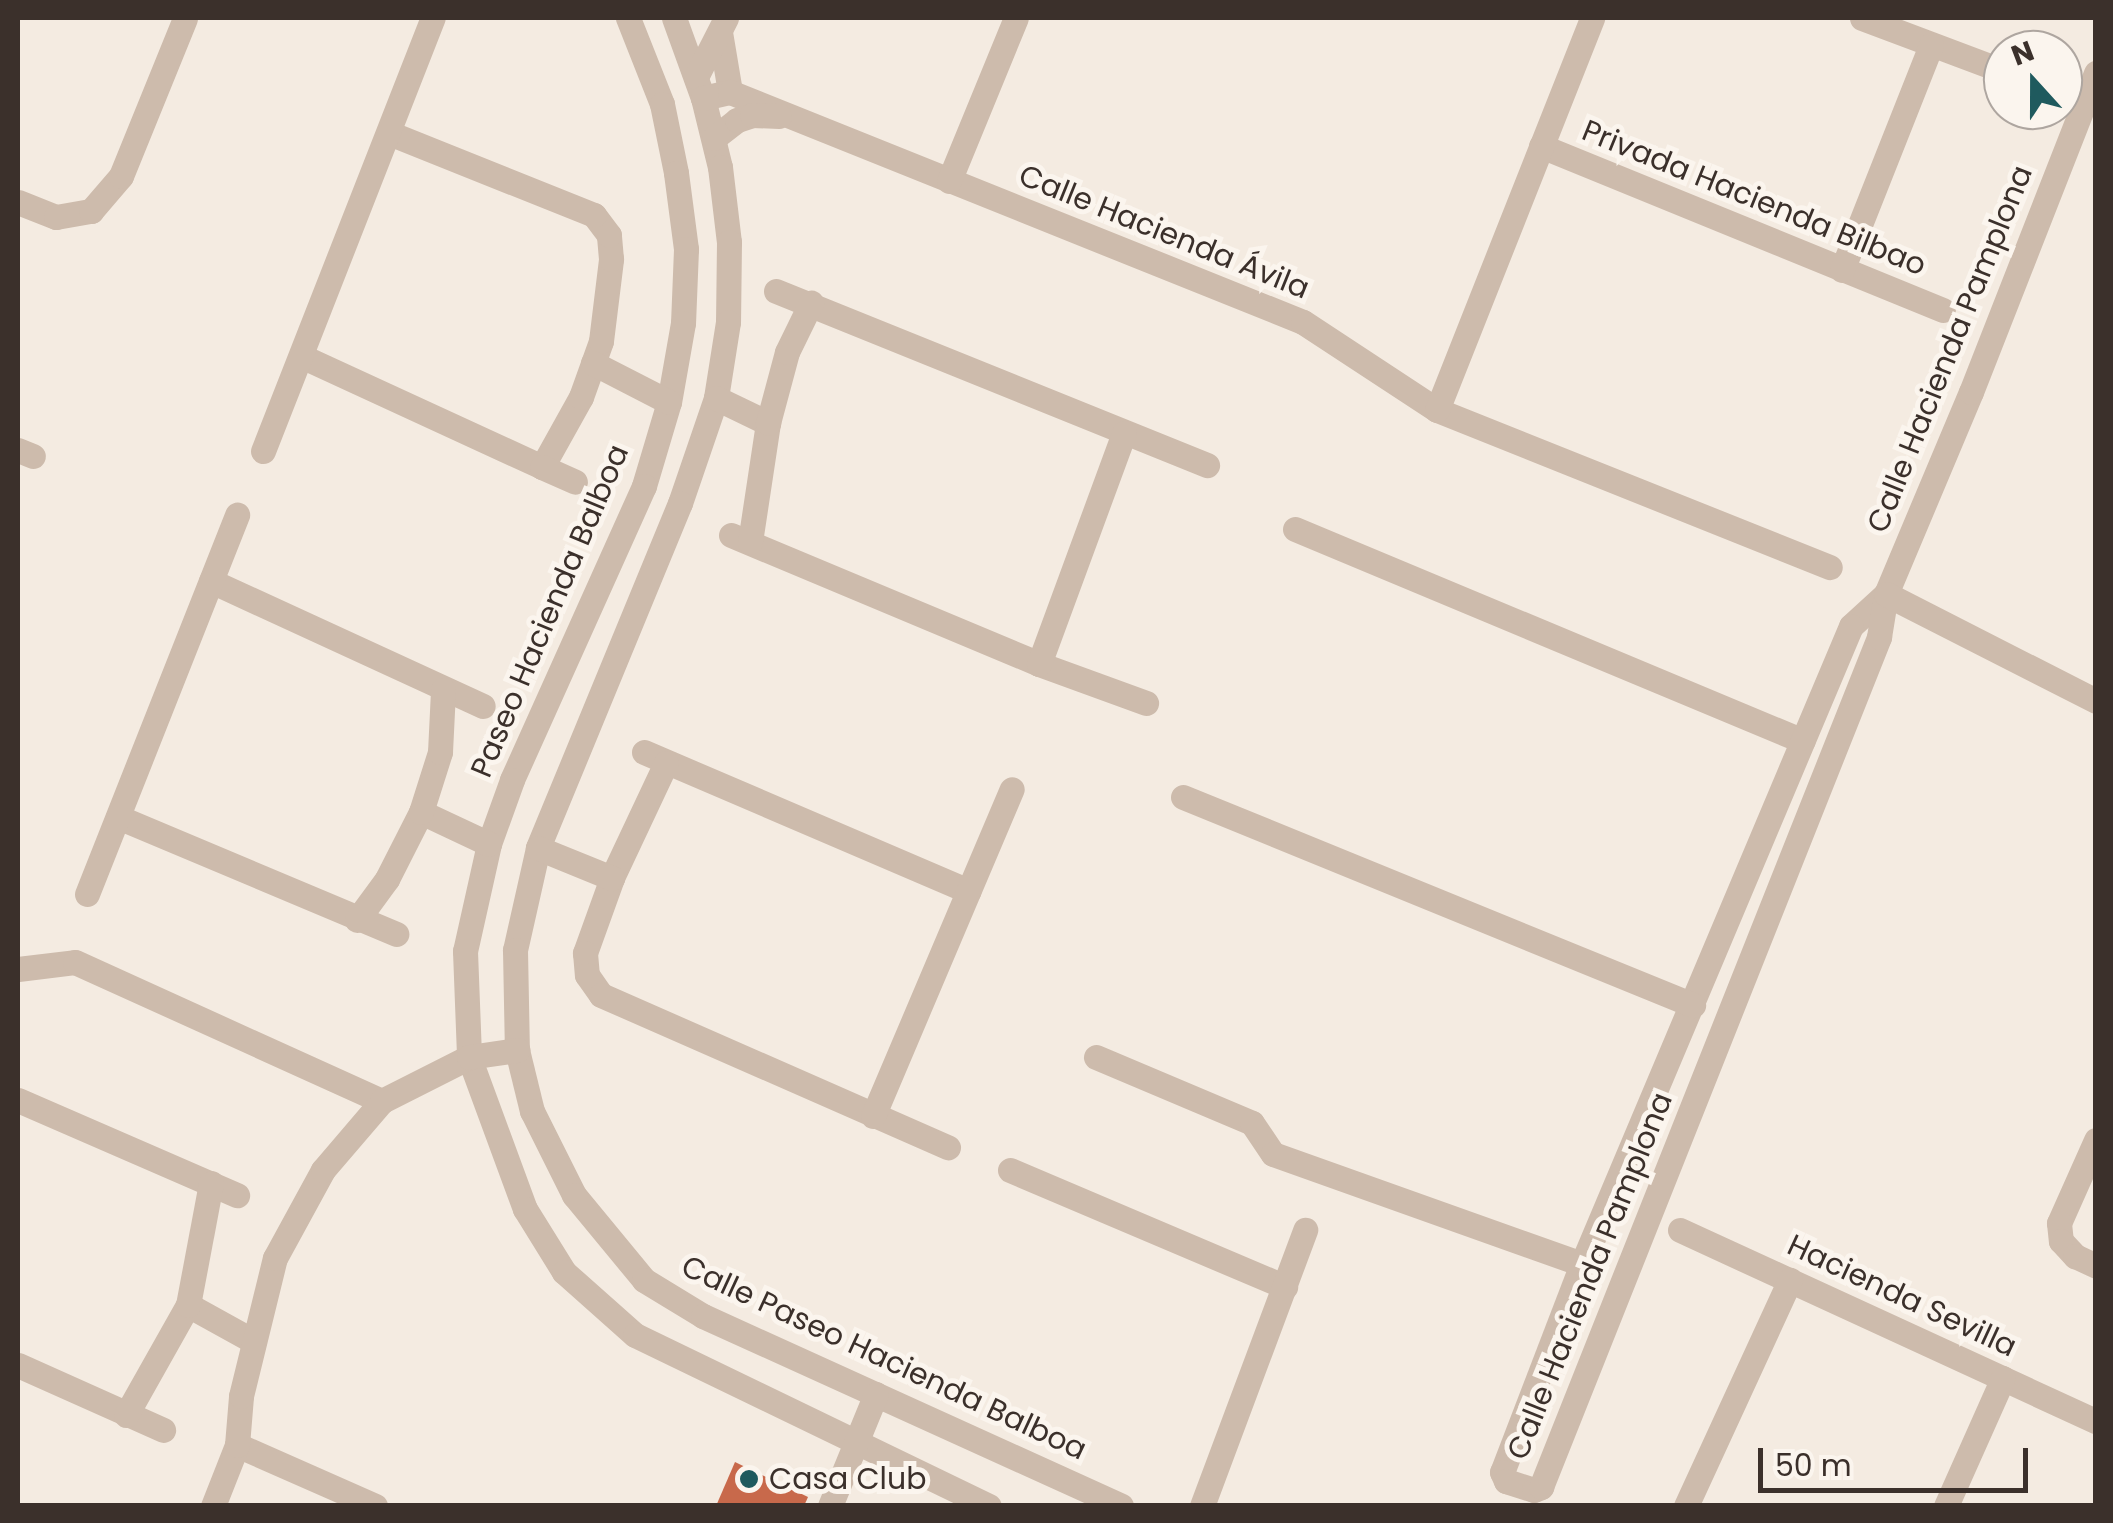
<!DOCTYPE html>
<meta charset="utf-8">
<style>
body{margin:0}
#map{position:relative;width:2113px;height:1523px;overflow:hidden;background:#f4ebe1;font-family:Poppins,sans-serif}
div>[style]{position:absolute}
[style*='--x']{left:calc(var(--x)*1px);top:calc(var(--y)*1px);width:calc(var(--w)*1px);rotate:calc(var(--a)*1deg)}
.building>*{inset:0;background:#c8694b}
.minor>*{height:25px;margin:-12.5px;padding:0 12.5px;transform-origin:12.5px;border-radius:12.5px;background:#cdbbac}
.dots>*{width:28px;height:28px;translate:-50% -50%;box-sizing:border-box;border:5px solid #fbf5ee;border-radius:50%}
span{translate:-50% -50%;white-space:nowrap;text-align:center;line-height:1.15;-webkit-text-stroke:10px #fbf5ee;paint-order:stroke}
.street-label{font-size:30px;color:#3b302b}
.poi-label{font-size:30px;color:#3b302b}
.left{translate:0 -50%;text-align:left}
.frame{position:absolute;inset:0;border:20px solid #3b302b;pointer-events:none}
.north{position:absolute;left:1983px;top:30px;width:100px;height:100px;box-sizing:border-box;background:#fbf5ee;border:2px solid #aea6a0;border-radius:50%;rotate:339deg;font-size:28px;font-weight:700;line-height:40px;text-align:center;color:#3b302b}
.north::after{content:'';display:block;margin:auto;width:35px;height:45px;background:#1f5a5e;clip-path:polygon(50% 0,100% 100%,50% 72%,0 100%)}
.scale{position:absolute;left:1758px;top:1448px;width:270px;height:45px;box-sizing:border-box;border:5px solid #3b302b;border-top:0;padding-left:12px;font-size:30px;line-height:35px;white-space:nowrap;color:#3b302b;-webkit-text-stroke:8px #fbf5ee;paint-order:stroke}
</style>
<div id="map">
<div class="building">
<div style="clip-path:polygon(735px 1462px,808px 1497px,804px 1506px,716px 1506px)"></div>
</div>
<div class="minor">
<div style="--x:628;--y:18;--w:92;--a:68.4"></div>
<div style="--x:662;--y:104;--w:70;--a:78.5"></div>
<div style="--x:676;--y:173;--w:77;--a:82.5"></div>
<div style="--x:686;--y:249;--w:74;--a:92.3"></div>
<div style="--x:683;--y:323;--w:80;--a:100"></div>
<div style="--x:669;--y:402;--w:88;--a:106.6"></div>
<div style="--x:644;--y:486;--w:322;--a:114.2"></div>
<div style="--x:512;--y:780;--w:68;--a:109.8"></div>
<div style="--x:489;--y:844;--w:110;--a:102.6"></div>
<div style="--x:465;--y:951;--w:106;--a:87.8"></div>
<div style="--x:469;--y:1057;--w:162;--a:69.8"></div>
<div style="--x:525;--y:1209;--w:74;--a:58.2"></div>
<div style="--x:564;--y:1272;--w:95;--a:41.6"></div>
<div style="--x:635;--y:1335;--w:393;--a:25.8"></div>
<div style="--x:674;--y:18;--w:85;--a:70.1"></div>
<div style="--x:703;--y:98;--w:71;--a:76.2"></div>
<div style="--x:720;--y:167;--w:76;--a:83.2"></div>
<div style="--x:729;--y:242;--w:80;--a:90.7"></div>
<div style="--x:728;--y:322;--w:77;--a:99"></div>
<div style="--x:716;--y:398;--w:111;--a:108.9"></div>
<div style="--x:680;--y:503;--w:373;--a:112.4"></div>
<div style="--x:538;--y:848;--w:105;--a:102.7"></div>
<div style="--x:515;--y:950;--w:100;--a:88.9"></div>
<div style="--x:517;--y:1050;--w:63;--a:76.2"></div>
<div style="--x:532;--y:1111;--w:94;--a:63.4"></div>
<div style="--x:574;--y:1195;--w:110;--a:50.5"></div>
<div style="--x:644;--y:1280;--w:69;--a:31.4"></div>
<div style="--x:703;--y:1316;--w:459;--a:24.4"></div>
<div style="--x:1862;--y:18;--w:151;--a:20.6"></div>
<div style="--x:720;--y:32;--w:61;--a:80.5"></div>
<div style="--x:696;--y:77;--w:66;--a:-63"></div>
<div style="--x:703;--y:98;--w:28;--a:-13"></div>
<div style="--x:730;--y:92;--w:617;--a:21.87"></div>
<div style="--x:1303;--y:322;--w:160;--a:33.3"></div>
<div style="--x:1437;--y:410;--w:423;--a:21.8"></div>
<div style="--x:714;--y:138;--w:29;--a:-38"></div>
<div style="--x:737;--y:120;--w:16;--a:-18"></div>
<div style="--x:752;--y:115;--w:27;--a:2"></div>
<div style="--x:1541;--y:146;--w:434;--a:22.2"></div>
<div style="--x:949;--y:181;--w:176;--a:-67.7"></div>
<div style="--x:18;--y:202;--w:41;--a:21.5"></div>
<div style="--x:56;--y:217;--w:36;--a:-10"></div>
<div style="--x:91;--y:211;--w:46;--a:-49.4"></div>
<div style="--x:121;--y:176;--w:170;--a:-67.9"></div>
<div style="--x:1842;--y:270;--w:242;--a:-68.4"></div>
<div style="--x:776;--y:291;--w:465;--a:22"></div>
<div style="--x:301;--y:356;--w:265;--a:24.7"></div>
<div style="--x:542;--y:467;--w:80;--a:-60.9"></div>
<div style="--x:581;--y:397;--w:59;--a:-70.3"></div>
<div style="--x:601;--y:341;--w:83;--a:-83"></div>
<div style="--x:611;--y:259;--w:24;--a:-95"></div>
<div style="--x:609;--y:235;--w:25;--a:-127"></div>
<div style="--x:594;--y:215;--w:221;--a:-158.2"></div>
<div style="--x:593;--y:363;--w:85;--a:27.2"></div>
<div style="--x:716;--y:398;--w:58;--a:25.7"></div>
<div style="--x:1437;--y:410;--w:422;--a:-68.4"></div>
<div style="--x:18;--y:450;--w:16;--a:22"></div>
<div style="--x:263;--y:451;--w:465;--a:-68.6"></div>
<div style="--x:542;--y:467;--w:36;--a:24"></div>
<div style="--x:1295;--y:529;--w:550;--a:22.65"></div>
<div style="--x:731;--y:535;--w:334;--a:22.7"></div>
<div style="--x:1039;--y:664;--w:114;--a:20"></div>
<div style="--x:750;--y:542;--w:120;--a:-81.4"></div>
<div style="--x:768;--y:423;--w:73;--a:-75"></div>
<div style="--x:787;--y:352;--w:55;--a:-63.9"></div>
<div style="--x:211;--y:581;--w:299;--a:24.7"></div>
<div style="--x:1886;--y:594;--w:47;--a:137.6"></div>
<div style="--x:1851;--y:626;--w:692;--a:112.86"></div>
<div style="--x:1582;--y:1264;--w:223;--a:111"></div>
<div style="--x:1502;--y:1472;--w:10;--a:66"></div>
<div style="--x:1506;--y:1481;--w:29;--a:18"></div>
<div style="--x:1534;--y:1490;--w:8;--a:-23"></div>
<div style="--x:1541;--y:1487;--w:915;--a:-68.31"></div>
<div style="--x:1879;--y:637;--w:44;--a:-80.8"></div>
<div style="--x:1886;--y:594;--w:219;--a:-67.2"></div>
<div style="--x:1971;--y:392;--w:343;--a:-68.6"></div>
<div style="--x:1886;--y:594;--w:236;--a:27"></div>
<div style="--x:1039;--y:664;--w:246;--a:-69.8"></div>
<div style="--x:644;--y:752;--w:353;--a:23.2"></div>
<div style="--x:666;--y:763;--w:127;--a:115.2"></div>
<div style="--x:612;--y:878;--w:80;--a:109.8"></div>
<div style="--x:585;--y:953;--w:22;--a:85"></div>
<div style="--x:587;--y:975;--w:24;--a:55"></div>
<div style="--x:601;--y:995;--w:379;--a:23.7"></div>
<div style="--x:1183;--y:797;--w:551;--a:22.19"></div>
<div style="--x:421;--y:812;--w:75;--a:25.2"></div>
<div style="--x:118;--y:817;--w:302;--a:22.8"></div>
<div style="--x:538;--y:848;--w:80;--a:22.1"></div>
<div style="--x:87;--y:894;--w:408;--a:-68.4"></div>
<div style="--x:357;--y:920;--w:51;--a:-53.8"></div>
<div style="--x:387;--y:879;--w:75;--a:-63.1"></div>
<div style="--x:421;--y:812;--w:63;--a:-72.4"></div>
<div style="--x:440;--y:752;--w:62;--a:-87.2"></div>
<div style="--x:18;--y:969;--w:57;--a:-7"></div>
<div style="--x:75;--y:962;--w:337;--a:24.4"></div>
<div style="--x:1096;--y:1057;--w:169;--a:22.9"></div>
<div style="--x:1252;--y:1123;--w:37;--a:56"></div>
<div style="--x:1273;--y:1154;--w:328;--a:19.6"></div>
<div style="--x:18;--y:1100;--w:239;--a:23.5"></div>
<div style="--x:873;--y:1116;--w:355;--a:-67"></div>
<div style="--x:2096;--y:1140;--w:91;--a:114"></div>
<div style="--x:2059;--y:1223;--w:18;--a:84"></div>
<div style="--x:2061;--y:1241;--w:21;--a:47"></div>
<div style="--x:2075;--y:1256;--w:23;--a:25"></div>
<div style="--x:1010;--y:1170;--w:299;--a:23"></div>
<div style="--x:1680;--y:1230;--w:458;--a:24.7"></div>
<div style="--x:188;--y:1305;--w:74;--a:29"></div>
<div style="--x:18;--y:1365;--w:159;--a:24.1"></div>
<div style="--x:126;--y:1415;--w:126;--a:-60.6"></div>
<div style="--x:188;--y:1305;--w:124;--a:-79.3"></div>
<div style="--x:237;--y:1445;--w:151;--a:23.8"></div>
<div style="--x:213;--y:1506;--w:66;--a:-68.5"></div>
<div style="--x:237;--y:1445;--w:49;--a:-85.3"></div>
<div style="--x:241;--y:1396;--w:142;--a:-76.2"></div>
<div style="--x:275;--y:1258;--w:100;--a:-61.4"></div>
<div style="--x:323;--y:1170;--w:91;--a:-49.5"></div>
<div style="--x:382;--y:1101;--w:97;--a:-26.8"></div>
<div style="--x:469;--y:1057;--w:49;--a:-8.3"></div>
<div style="--x:830;--y:1506;--w:121;--a:-67.7"></div>
<div style="--x:1202;--y:1506;--w:295;--a:-69.5"></div>
<div style="--x:1686;--y:1506;--w:249;--a:-65.3"></div>
<div style="--x:1946;--y:1506;--w:140;--a:-66"></div>
</div>
<div class="dots">
<div style="left:749px;top:1479px;background:#1f5a5e"></div>
</div>
<div class="street-label">
<span style="left:1754px;top:198px;rotate:22deg">Privada Hacienda Bilbao</span>
<span style="left:1164px;top:232px;rotate:22deg">Calle Hacienda Ávila</span>
<span style="left:1950px;top:349px;rotate:-68deg">Calle Hacienda Pamplona</span>
<span style="left:550px;top:611px;rotate:-67deg">Paseo Hacienda Balboa</span>
<span style="left:1590px;top:1276px;rotate:-68deg">Calle Hacienda Pamplona</span>
<span style="left:1902px;top:1296px;rotate:25deg">Hacienda Sevilla</span>
<span style="left:884px;top:1358px;rotate:25deg">Calle Paseo Hacienda Balboa</span>
</div>
<div class="poi-label">
<span class="left" style="left:769px;top:1479px">Casa Club</span>
</div>
<div class="frame"></div>
<div class="north">N</div>
<div class="scale">50 m</div>
</div>
